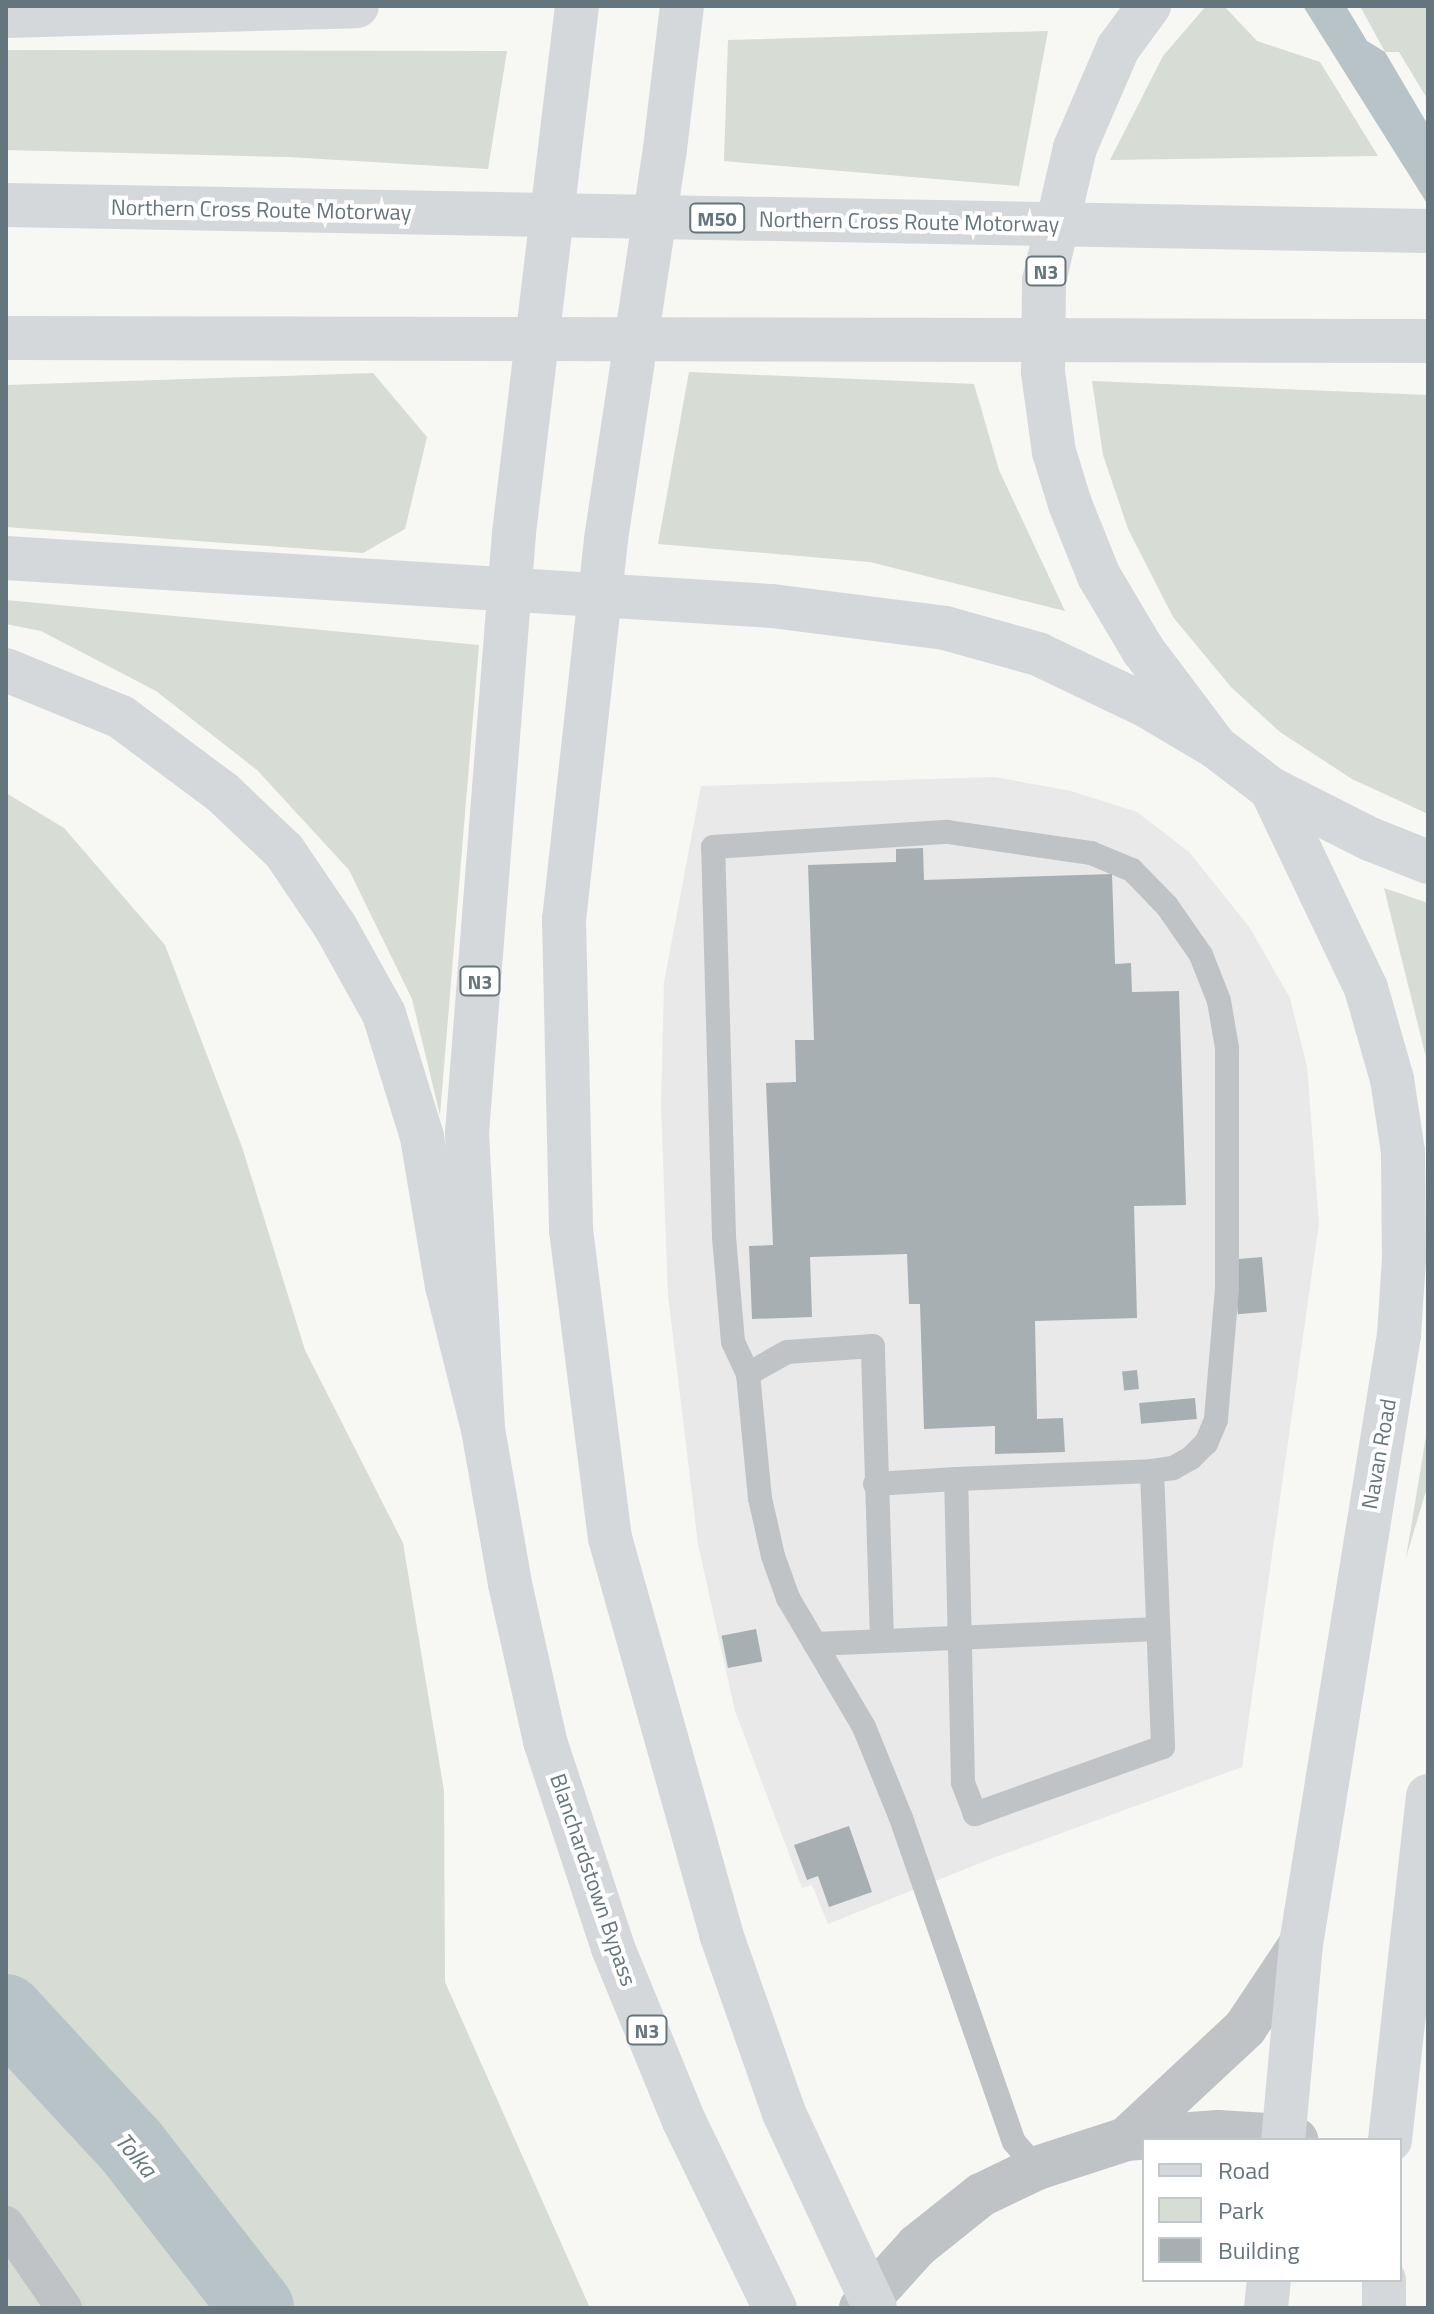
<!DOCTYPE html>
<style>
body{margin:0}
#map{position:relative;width:1434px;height:2314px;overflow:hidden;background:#f7f7f4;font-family:"Titillium Web",sans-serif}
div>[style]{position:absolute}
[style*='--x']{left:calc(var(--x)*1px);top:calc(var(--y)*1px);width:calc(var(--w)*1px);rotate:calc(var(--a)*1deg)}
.built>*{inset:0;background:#e8e9e8}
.green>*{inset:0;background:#d7dcd4}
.water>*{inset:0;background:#b7c3c6}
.river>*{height:74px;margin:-37px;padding:0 37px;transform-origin:37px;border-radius:37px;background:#b7c3c6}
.building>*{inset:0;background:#a7afb3;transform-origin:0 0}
.service>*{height:24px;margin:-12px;padding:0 12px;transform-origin:12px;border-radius:12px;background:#bfc3c6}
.pedestrian>*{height:36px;margin:-18px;padding:0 18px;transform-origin:18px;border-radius:18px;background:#bfc3c6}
.tertiary>*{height:44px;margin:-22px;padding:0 22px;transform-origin:22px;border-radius:22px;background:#bfc3c6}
.secondary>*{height:44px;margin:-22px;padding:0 22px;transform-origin:22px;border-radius:22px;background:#d4d8db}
.trunk>*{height:44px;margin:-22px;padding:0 22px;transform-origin:22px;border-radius:22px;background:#d4d8db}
.motorway>*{height:44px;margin:-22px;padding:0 22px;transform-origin:22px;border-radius:22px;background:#d4d8db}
span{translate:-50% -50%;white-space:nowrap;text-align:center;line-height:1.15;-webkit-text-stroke:8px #fff;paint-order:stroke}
.shield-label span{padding:2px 6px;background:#fff;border:2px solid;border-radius:6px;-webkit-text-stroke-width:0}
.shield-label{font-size:20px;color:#65757d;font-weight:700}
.street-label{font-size:22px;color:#65757d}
.water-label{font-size:24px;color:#647a7f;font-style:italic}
.frame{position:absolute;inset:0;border:8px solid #65757d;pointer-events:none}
.legend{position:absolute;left:1142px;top:2138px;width:260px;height:144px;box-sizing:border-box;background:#fff;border:2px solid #c1c8cb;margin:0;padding:10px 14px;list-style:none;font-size:24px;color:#65757d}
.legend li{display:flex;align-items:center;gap:16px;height:40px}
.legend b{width:40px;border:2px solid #c1c8cb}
</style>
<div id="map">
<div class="built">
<div style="clip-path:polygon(994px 777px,1071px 791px,1137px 812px,1189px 852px,1250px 928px,1290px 998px,1307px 1066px,1319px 1223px,1242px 1767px,985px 1861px,828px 1924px,812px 1885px,802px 1888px,735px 1711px,698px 1544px,668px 1295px,661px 1106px,664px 982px,701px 786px)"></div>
</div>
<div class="green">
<div style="clip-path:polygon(1206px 6px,1224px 6px,1257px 41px,1320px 62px,1378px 156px,1110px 160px,1163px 56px)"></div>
<div style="clip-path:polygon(1360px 6px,1428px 6px,1428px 100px,1399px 52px,1385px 52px)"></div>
<div style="clip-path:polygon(1048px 31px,1019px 186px,724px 161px,728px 40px)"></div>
<div style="clip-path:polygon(6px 50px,507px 51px,488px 169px,289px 157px,6px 150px)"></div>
<div style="clip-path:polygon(689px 372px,974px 384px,999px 470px,1065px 611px,870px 562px,658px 544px)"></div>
<div style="clip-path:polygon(373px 373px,427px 437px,405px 529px,363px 553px,6px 527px,6px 385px)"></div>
<div style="clip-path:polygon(1092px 381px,1428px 395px,1428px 814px,1352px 779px,1280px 732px,1231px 687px,1173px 617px,1128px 529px,1103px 455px)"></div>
<div style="clip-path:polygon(6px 600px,479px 645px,440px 1115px,412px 999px,349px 870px,257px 770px,156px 691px,41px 631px,6px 624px)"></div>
<div style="clip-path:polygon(6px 793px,64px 828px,165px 945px,242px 1147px,305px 1350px,403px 1543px,444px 1791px,445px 1982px,590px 2308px,6px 2308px)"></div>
<div style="clip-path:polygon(1384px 888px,1428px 903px,1428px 1065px)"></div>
<div style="clip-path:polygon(1428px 1424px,1428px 1484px,1406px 1558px)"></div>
</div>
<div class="water">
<div style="clip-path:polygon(1303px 6px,1346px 6px,1367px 41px,1385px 52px,1428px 125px,1428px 205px)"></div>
</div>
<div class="river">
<div style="--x:6;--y:2011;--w:184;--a:47.2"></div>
<div style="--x:131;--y:2146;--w:205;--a:52.1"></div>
</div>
<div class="building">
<div style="clip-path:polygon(923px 848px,924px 880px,1112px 874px,1115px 964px,1131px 963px,1132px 992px,1179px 991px,1186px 1205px,1134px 1206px,1137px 1318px,1035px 1321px,1037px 1419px,1063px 1418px,1065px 1452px,995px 1454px,995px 1426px,924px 1429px,920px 1304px,909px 1304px,907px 1254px,810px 1257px,812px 1317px,752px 1319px,749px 1246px,773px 1245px,766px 1083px,796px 1082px,795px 1040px,814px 1040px,808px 865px,896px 862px,896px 849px)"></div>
<div style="left:1262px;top:1257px;width:55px;height:29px;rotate:85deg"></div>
<div style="left:1137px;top:1370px;width:19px;height:15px;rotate:84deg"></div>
<div style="left:1195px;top:1398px;width:21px;height:56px;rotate:85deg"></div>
<div style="left:756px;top:1629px;width:33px;height:35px;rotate:79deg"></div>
<div style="clip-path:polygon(849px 1826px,872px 1892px,829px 1907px,818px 1876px,807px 1880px,794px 1845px)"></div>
</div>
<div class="service">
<div style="--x:748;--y:1374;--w:35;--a:-115"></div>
<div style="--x:733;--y:1342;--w:106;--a:-94.9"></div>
<div style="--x:724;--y:1236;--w:389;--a:-91.6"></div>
<div style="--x:713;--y:847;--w:235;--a:-3.7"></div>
<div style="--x:948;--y:832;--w:145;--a:8.4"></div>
<div style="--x:1091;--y:853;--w:44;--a:22.5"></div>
<div style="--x:1132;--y:870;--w:50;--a:45.8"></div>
<div style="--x:1167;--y:906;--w:60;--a:55.2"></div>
<div style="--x:1201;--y:955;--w:49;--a:68.6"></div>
<div style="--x:1219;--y:1001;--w:48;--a:80.3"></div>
<div style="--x:1227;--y:1048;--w:240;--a:90"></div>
<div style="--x:1227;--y:1288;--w:132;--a:94.8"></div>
<div style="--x:1216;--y:1420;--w:25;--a:113"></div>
<div style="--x:1206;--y:1443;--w:21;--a:135"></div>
<div style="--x:1191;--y:1458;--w:21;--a:151"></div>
<div style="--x:1173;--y:1468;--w:21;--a:172"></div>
<div style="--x:875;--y:1484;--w:81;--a:-3.5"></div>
<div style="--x:956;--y:1479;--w:196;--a:-2.3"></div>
<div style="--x:1152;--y:1471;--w:276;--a:87.7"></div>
<div style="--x:1163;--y:1747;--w:200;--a:160.4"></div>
<div style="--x:975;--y:1814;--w:34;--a:-111"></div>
<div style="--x:963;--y:1782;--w:303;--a:-91.3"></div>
<div style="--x:882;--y:1639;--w:293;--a:-91.8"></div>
<div style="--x:873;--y:1346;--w:86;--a:176"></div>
<div style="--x:787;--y:1352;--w:45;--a:150.6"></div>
<div style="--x:748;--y:1374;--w:125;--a:84.5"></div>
<div style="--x:760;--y:1498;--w:59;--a:77.4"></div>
<div style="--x:773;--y:1556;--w:45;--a:70.3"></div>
<div style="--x:788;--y:1598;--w:150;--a:59.5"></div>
<div style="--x:864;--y:1727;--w:98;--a:67.9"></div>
<div style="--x:901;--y:1818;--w:343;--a:70.8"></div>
<div style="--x:1014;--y:2142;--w:35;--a:49"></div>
<div style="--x:815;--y:1644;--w:343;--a:-2.5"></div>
</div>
<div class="pedestrian">
<div style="--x:6;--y:2224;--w:102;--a:55.4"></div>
</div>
<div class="tertiary">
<div style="--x:1126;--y:2139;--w:163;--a:-43"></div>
<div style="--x:1245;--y:2028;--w:101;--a:-56.3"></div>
<div style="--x:861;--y:2308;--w:84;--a:-47.9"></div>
<div style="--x:917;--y:2246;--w:82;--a:-38.6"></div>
<div style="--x:981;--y:2195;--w:62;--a:-25.7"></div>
<div style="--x:1037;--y:2168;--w:94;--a:-18"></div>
<div style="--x:1126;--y:2139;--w:92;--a:-4.4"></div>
<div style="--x:1218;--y:2132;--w:66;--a:3.5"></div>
<div style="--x:1284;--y:2136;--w:13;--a:18"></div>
</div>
<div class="secondary">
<div style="--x:1271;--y:789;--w:221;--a:64.5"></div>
<div style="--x:1366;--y:988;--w:95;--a:74.1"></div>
<div style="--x:1392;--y:1079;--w:74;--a:81.4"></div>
<div style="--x:1403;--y:1152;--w:106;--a:89.5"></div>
<div style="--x:1404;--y:1258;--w:77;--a:93.7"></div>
<div style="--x:1399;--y:1335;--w:617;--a:99.14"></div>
<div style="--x:1301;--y:1944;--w:197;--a:95.2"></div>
<div style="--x:1266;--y:2308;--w:28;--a:-84"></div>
</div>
<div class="trunk">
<div style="--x:577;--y:6;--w:531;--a:96.82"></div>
<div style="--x:514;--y:533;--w:602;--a:94.48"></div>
<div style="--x:467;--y:1133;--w:296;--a:86.9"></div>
<div style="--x:483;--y:1429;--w:157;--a:80.1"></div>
<div style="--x:510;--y:1584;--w:161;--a:77.4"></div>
<div style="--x:545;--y:1741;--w:218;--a:71.8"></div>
<div style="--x:613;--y:1948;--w:187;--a:67.7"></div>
<div style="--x:684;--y:2121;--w:208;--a:64.1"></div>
<div style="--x:1149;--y:6;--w:52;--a:126.4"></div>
<div style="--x:1118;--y:48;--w:109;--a:113.3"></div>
<div style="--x:1075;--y:148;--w:137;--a:103.1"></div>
<div style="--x:1044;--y:281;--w:91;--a:90.6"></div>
<div style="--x:1043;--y:372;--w:81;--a:82.2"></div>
<div style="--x:1054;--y:452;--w:54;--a:72.9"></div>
<div style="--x:1070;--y:504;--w:78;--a:68.1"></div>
<div style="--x:1099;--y:576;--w:86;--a:59.3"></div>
<div style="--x:1143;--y:650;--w:121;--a:53"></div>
<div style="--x:1216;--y:747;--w:69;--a:37.4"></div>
<div style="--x:1271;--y:789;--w:111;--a:26.8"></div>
<div style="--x:1370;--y:839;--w:62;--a:21.6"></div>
<div style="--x:1390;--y:2140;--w:346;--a:-83.7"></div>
<div style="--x:1384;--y:2308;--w:28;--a:-90"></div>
</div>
<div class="motorway">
<div style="--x:682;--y:6;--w:144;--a:96.8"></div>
<div style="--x:665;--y:149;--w:395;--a:98.6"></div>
<div style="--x:606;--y:540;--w:381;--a:96.3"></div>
<div style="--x:564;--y:919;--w:311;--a:88.7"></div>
<div style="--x:571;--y:1230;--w:310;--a:82.8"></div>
<div style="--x:610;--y:1538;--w:411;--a:74.3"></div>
<div style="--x:721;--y:1934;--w:190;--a:70.6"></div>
<div style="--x:784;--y:2113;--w:215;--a:65"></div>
<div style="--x:6;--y:16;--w:351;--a:-1.6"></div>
<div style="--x:6;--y:205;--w:1422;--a:1.05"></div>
<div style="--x:6;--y:338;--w:1422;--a:0.12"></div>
<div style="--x:6;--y:558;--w:768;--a:3.59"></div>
<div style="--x:772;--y:606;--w:174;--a:7.2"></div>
<div style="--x:945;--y:628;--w:97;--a:15.6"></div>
<div style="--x:1038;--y:654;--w:121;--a:25.5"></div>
<div style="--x:1147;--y:706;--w:80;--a:30.7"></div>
<div style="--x:6;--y:670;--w:124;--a:22.2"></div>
<div style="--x:121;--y:717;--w:127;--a:36.7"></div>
<div style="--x:223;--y:793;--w:84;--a:43.6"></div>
<div style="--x:284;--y:851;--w:91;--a:55.8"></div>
<div style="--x:335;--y:926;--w:101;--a:60.9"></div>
<div style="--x:384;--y:1014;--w:129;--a:72.8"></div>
<div style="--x:422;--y:1137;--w:151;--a:80.5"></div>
<div style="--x:447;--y:1286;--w:147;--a:75.9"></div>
</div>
<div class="shield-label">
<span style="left:717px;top:218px">M50</span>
<span style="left:1046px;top:271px">N3</span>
<span style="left:480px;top:981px">N3</span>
<span style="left:647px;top:2030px">N3</span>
</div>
<div class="street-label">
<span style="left:261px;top:210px;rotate:1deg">Northern Cross Route Motorway</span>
<span style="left:909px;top:222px;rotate:1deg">Northern Cross Route Motorway</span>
<span style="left:1379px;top:1454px;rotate:-80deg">Navan Road</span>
<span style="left:593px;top:1880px;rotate:71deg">Blanchardstown Bypass</span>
</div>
<div class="water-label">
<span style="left:136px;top:2155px;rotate:50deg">Tolka</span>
</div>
<div class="frame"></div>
<ul class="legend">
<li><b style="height:10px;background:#d4d8db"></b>Road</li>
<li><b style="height:22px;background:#d7dcd4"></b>Park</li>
<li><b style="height:22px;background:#a7afb3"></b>Building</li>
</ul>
</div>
